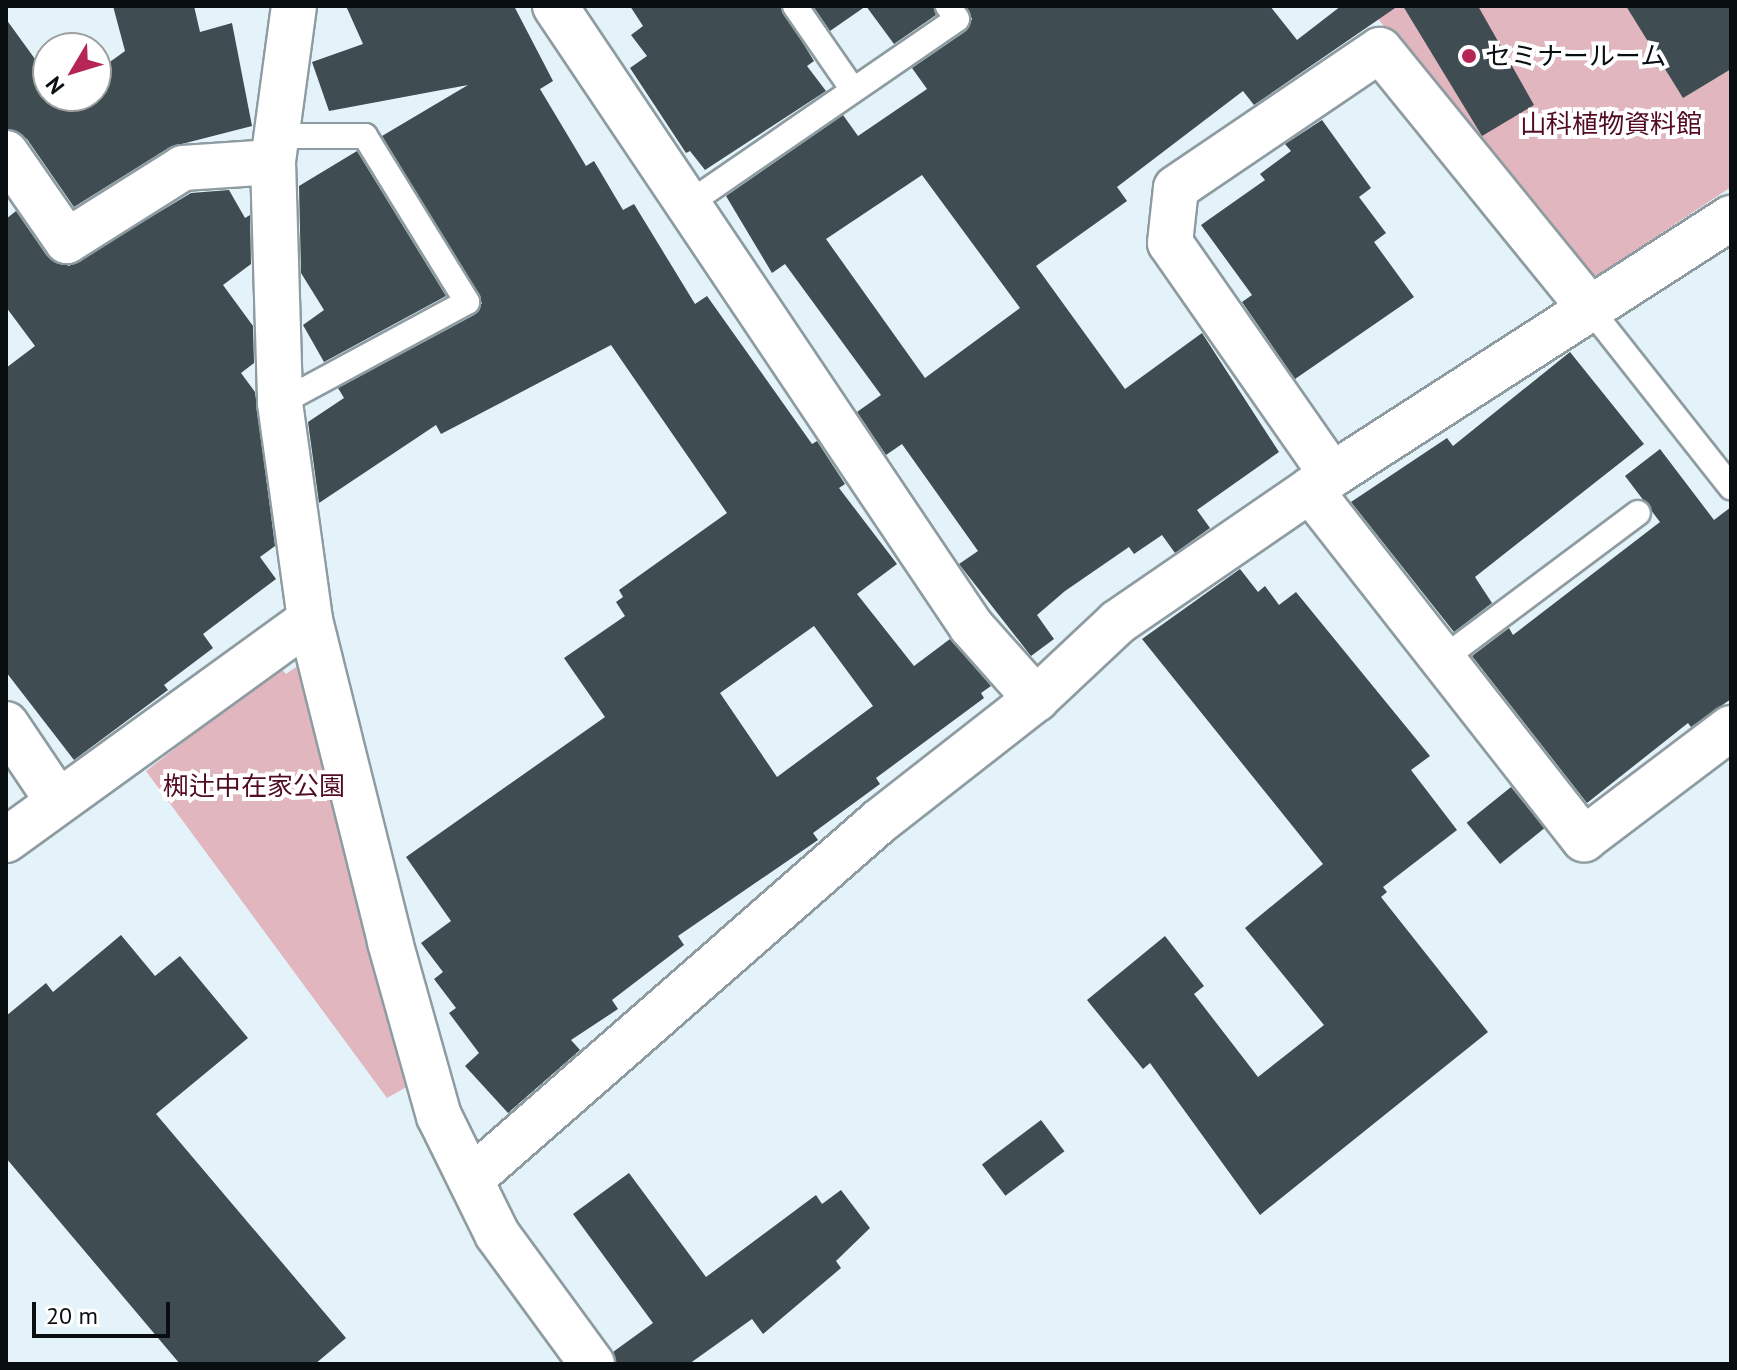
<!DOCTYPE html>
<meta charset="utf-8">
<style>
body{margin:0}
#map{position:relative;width:1737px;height:1370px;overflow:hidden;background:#e3f3f9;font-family:"PT Sans","Noto Sans JP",sans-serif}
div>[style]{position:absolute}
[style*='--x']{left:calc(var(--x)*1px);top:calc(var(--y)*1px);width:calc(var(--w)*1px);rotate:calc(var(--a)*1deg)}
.green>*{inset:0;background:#e1b6be}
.building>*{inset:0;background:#3f4c52;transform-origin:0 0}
.roads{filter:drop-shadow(2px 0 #8e9ca2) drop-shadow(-2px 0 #8e9ca2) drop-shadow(0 2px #8e9ca2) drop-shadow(0 -2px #8e9ca2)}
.service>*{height:24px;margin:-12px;padding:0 12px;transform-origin:12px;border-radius:12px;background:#fff}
.minor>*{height:44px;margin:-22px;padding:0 22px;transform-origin:22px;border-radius:22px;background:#fff}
.dots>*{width:22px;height:22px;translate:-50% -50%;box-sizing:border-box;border:4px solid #fff;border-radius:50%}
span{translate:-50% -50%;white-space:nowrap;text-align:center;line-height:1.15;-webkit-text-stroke:8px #fff;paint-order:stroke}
.poi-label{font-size:26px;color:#090e10}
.left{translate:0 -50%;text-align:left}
.park-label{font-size:26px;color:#510b23}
.frame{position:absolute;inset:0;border:8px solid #090e10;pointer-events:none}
.north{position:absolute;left:32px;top:32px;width:80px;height:80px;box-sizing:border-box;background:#fff;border:2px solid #9d9f9f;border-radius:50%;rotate:232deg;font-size:22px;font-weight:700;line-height:32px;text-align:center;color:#090e10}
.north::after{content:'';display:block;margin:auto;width:28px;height:36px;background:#b52657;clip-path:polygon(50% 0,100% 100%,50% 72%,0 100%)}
.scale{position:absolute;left:32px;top:1302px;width:138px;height:36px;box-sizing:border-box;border:4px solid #090e10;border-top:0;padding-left:10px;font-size:24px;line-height:28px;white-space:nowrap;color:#090e10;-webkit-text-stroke:6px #fff;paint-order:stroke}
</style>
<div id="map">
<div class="green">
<div style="clip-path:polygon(1368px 6px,1731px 6px,1731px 187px,1586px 283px)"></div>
<div style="clip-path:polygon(299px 665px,410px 1085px,387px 1098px,146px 771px,280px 667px,286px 674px)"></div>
</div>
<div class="building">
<div style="clip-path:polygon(113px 6px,194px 6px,200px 32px,232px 23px,252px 126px,170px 147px,74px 207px,27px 139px,6px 128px,6px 19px,48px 77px,48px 96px,96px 96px,96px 72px,125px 51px)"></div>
<div style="clip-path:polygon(evenodd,346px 6px,514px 6px,553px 81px,540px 89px,586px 166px,594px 161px,623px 210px,634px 204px,695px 304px,707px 296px,812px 444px,817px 441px,845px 484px,839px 488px,897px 564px,857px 594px,914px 666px,950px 639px,991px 686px,981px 693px,984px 698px,876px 778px,880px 784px,813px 833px,818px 840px,678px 936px,684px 945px,612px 1000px,618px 1009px,571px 1040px,580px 1050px,508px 1113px,465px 1066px,479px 1053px,449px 1013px,456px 1008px,434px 979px,443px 972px,421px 943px,451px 921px,406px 857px,605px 717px,564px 658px,625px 616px,616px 602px,623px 597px,619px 590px,727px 513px,611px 345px,441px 434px,436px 425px,319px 503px,308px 422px,344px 398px,338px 388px,474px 315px,482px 303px,382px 136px,468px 85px,329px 111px,312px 62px,363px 44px,346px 6px,814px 626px,873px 706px,777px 777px,720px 693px,814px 626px)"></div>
<div style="clip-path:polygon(630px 6px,780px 6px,814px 61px,807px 66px,826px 91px,705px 170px,690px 151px,686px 153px,630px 68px,647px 56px,631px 35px,643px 26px)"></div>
<div style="clip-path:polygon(813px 6px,866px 6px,830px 31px)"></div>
<div style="clip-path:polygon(866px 6px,933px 6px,936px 15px,894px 44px)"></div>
<div style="clip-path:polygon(evenodd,966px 6px,1270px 6px,1297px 40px,1341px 6px,1398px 6px,1254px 105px,1243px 91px,1117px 187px,1127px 201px,1036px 266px,1125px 389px,1202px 333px,1279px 452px,1197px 510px,1210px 528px,1175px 553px,1162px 535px,1134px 554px,1129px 547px,1065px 591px,1037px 615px,1054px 639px,1031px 656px,959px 564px,978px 551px,902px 444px,886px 455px,857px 412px,881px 395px,785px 264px,772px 273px,726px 196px,843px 115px,858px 136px,927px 89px,912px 68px,966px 31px,972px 19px,966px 6px,922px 175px,1020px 308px,925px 378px,826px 239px,922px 175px)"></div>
<div style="clip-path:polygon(1403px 6px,1478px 6px,1534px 105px,1482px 136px)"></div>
<div style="clip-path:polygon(1626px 6px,1731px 6px,1731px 69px,1683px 98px)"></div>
<div style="clip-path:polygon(1322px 120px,1371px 188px,1359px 197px,1386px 233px,1374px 242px,1414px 297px,1295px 379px,1242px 302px,1252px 295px,1201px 225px,1265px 180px,1260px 174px,1291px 151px,1285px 144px)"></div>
<div style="clip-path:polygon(357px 151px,446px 296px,324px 362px,303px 325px,324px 310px,301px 273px,299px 186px)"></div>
<div style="clip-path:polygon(229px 190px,245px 218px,250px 215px,251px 264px,223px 285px,253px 326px,254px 363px,241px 373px,255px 392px,275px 546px,260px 557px,276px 579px,203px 634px,213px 648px,164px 685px,168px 690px,74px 760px,6px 672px,6px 368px,35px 346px,6px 307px,6px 219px,16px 211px,47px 256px,69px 266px,191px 193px)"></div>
<div style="clip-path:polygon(1570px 352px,1644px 444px,1475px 577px,1492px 603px,1454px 632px,1351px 502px,1447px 438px,1453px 446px)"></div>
<div style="clip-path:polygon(1660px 449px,1714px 520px,1731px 507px,1731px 699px,1691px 727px,1688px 723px,1587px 803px,1472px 656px,1509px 628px,1513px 635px,1660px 522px,1625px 476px)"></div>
<div style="clip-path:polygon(1240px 569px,1258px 592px,1265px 586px,1279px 605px,1296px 592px,1430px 756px,1411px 770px,1457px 830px,1383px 887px,1387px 892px,1381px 897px,1488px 1032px,1260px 1215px,1150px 1063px,1143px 1069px,1087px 1000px,1165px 936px,1204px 986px,1194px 994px,1258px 1077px,1324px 1025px,1245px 928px,1323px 864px,1142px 639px)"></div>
<div style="left:1511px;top:787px;width:53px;height:57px;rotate:51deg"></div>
<div style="clip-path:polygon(121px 935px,155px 976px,180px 956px,248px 1038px,156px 1114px,346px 1338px,315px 1364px,180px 1364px,6px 1158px,6px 1016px,46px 983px,53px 992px)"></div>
<div style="left:1041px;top:1120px;width:39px;height:74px;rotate:53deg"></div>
<div style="clip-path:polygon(629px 1173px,706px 1277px,816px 1195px,822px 1204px,841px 1190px,870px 1228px,836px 1261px,841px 1268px,763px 1334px,752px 1319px,689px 1364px,617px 1364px,613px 1352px,653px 1323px,573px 1214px)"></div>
</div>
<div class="roads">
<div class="service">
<div style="--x:795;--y:6;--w:98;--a:55.3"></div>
<div style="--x:277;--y:136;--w:88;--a:0"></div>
<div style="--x:365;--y:136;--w:195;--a:58.4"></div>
<div style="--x:467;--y:302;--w:213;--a:151.6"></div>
<div style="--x:688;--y:204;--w:326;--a:-34.5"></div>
<div style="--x:957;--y:19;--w:16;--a:-125"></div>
<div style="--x:1591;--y:310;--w:226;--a:51.7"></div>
<div style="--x:1444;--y:658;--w:242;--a:-36.8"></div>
</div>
<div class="minor">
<div style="--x:294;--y:6;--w:157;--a:97.7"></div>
<div style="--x:273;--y:162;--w:241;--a:88.3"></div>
<div style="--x:280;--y:403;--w:219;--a:82.1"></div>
<div style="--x:310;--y:620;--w:332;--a:76"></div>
<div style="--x:390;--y:942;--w:181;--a:74.3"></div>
<div style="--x:439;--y:1116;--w:131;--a:63.8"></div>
<div style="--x:497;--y:1234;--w:161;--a:53.8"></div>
<div style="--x:555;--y:6;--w:747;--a:56.14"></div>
<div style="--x:971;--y:626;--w:98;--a:48.3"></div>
<div style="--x:6;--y:153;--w:107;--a:55.3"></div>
<div style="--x:67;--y:241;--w:137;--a:-32.2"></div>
<div style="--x:183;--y:168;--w:90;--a:-3.8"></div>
<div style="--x:1332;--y:475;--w:283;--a:-124.9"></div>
<div style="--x:1170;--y:243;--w:55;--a:-83.8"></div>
<div style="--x:1176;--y:188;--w:246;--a:-34.1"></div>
<div style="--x:1380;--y:50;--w:335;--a:50.9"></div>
<div style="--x:1310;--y:490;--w:444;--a:51.9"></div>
<div style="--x:1584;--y:839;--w:184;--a:-37.1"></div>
<div style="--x:6;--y:724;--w:92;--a:56.1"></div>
<div style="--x:6;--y:840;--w:375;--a:-35.9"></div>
<div style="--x:471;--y:1179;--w:545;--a:-41.21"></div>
<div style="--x:881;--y:820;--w:197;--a:-38"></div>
<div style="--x:1036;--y:699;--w:112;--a:-43.2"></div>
<div style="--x:1118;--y:622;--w:260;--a:-34.5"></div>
<div style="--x:1332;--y:475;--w:475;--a:-32.8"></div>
</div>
</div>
<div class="dots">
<div style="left:1469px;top:56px;background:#b52657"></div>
</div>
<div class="poi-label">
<span class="left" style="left:1485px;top:56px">セミナールーム</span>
</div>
<div class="park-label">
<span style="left:1611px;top:124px">山科植物資料館</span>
<span style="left:254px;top:786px">椥辻中在家公園</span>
</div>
<div class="frame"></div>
<div class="north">N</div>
<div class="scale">20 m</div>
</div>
